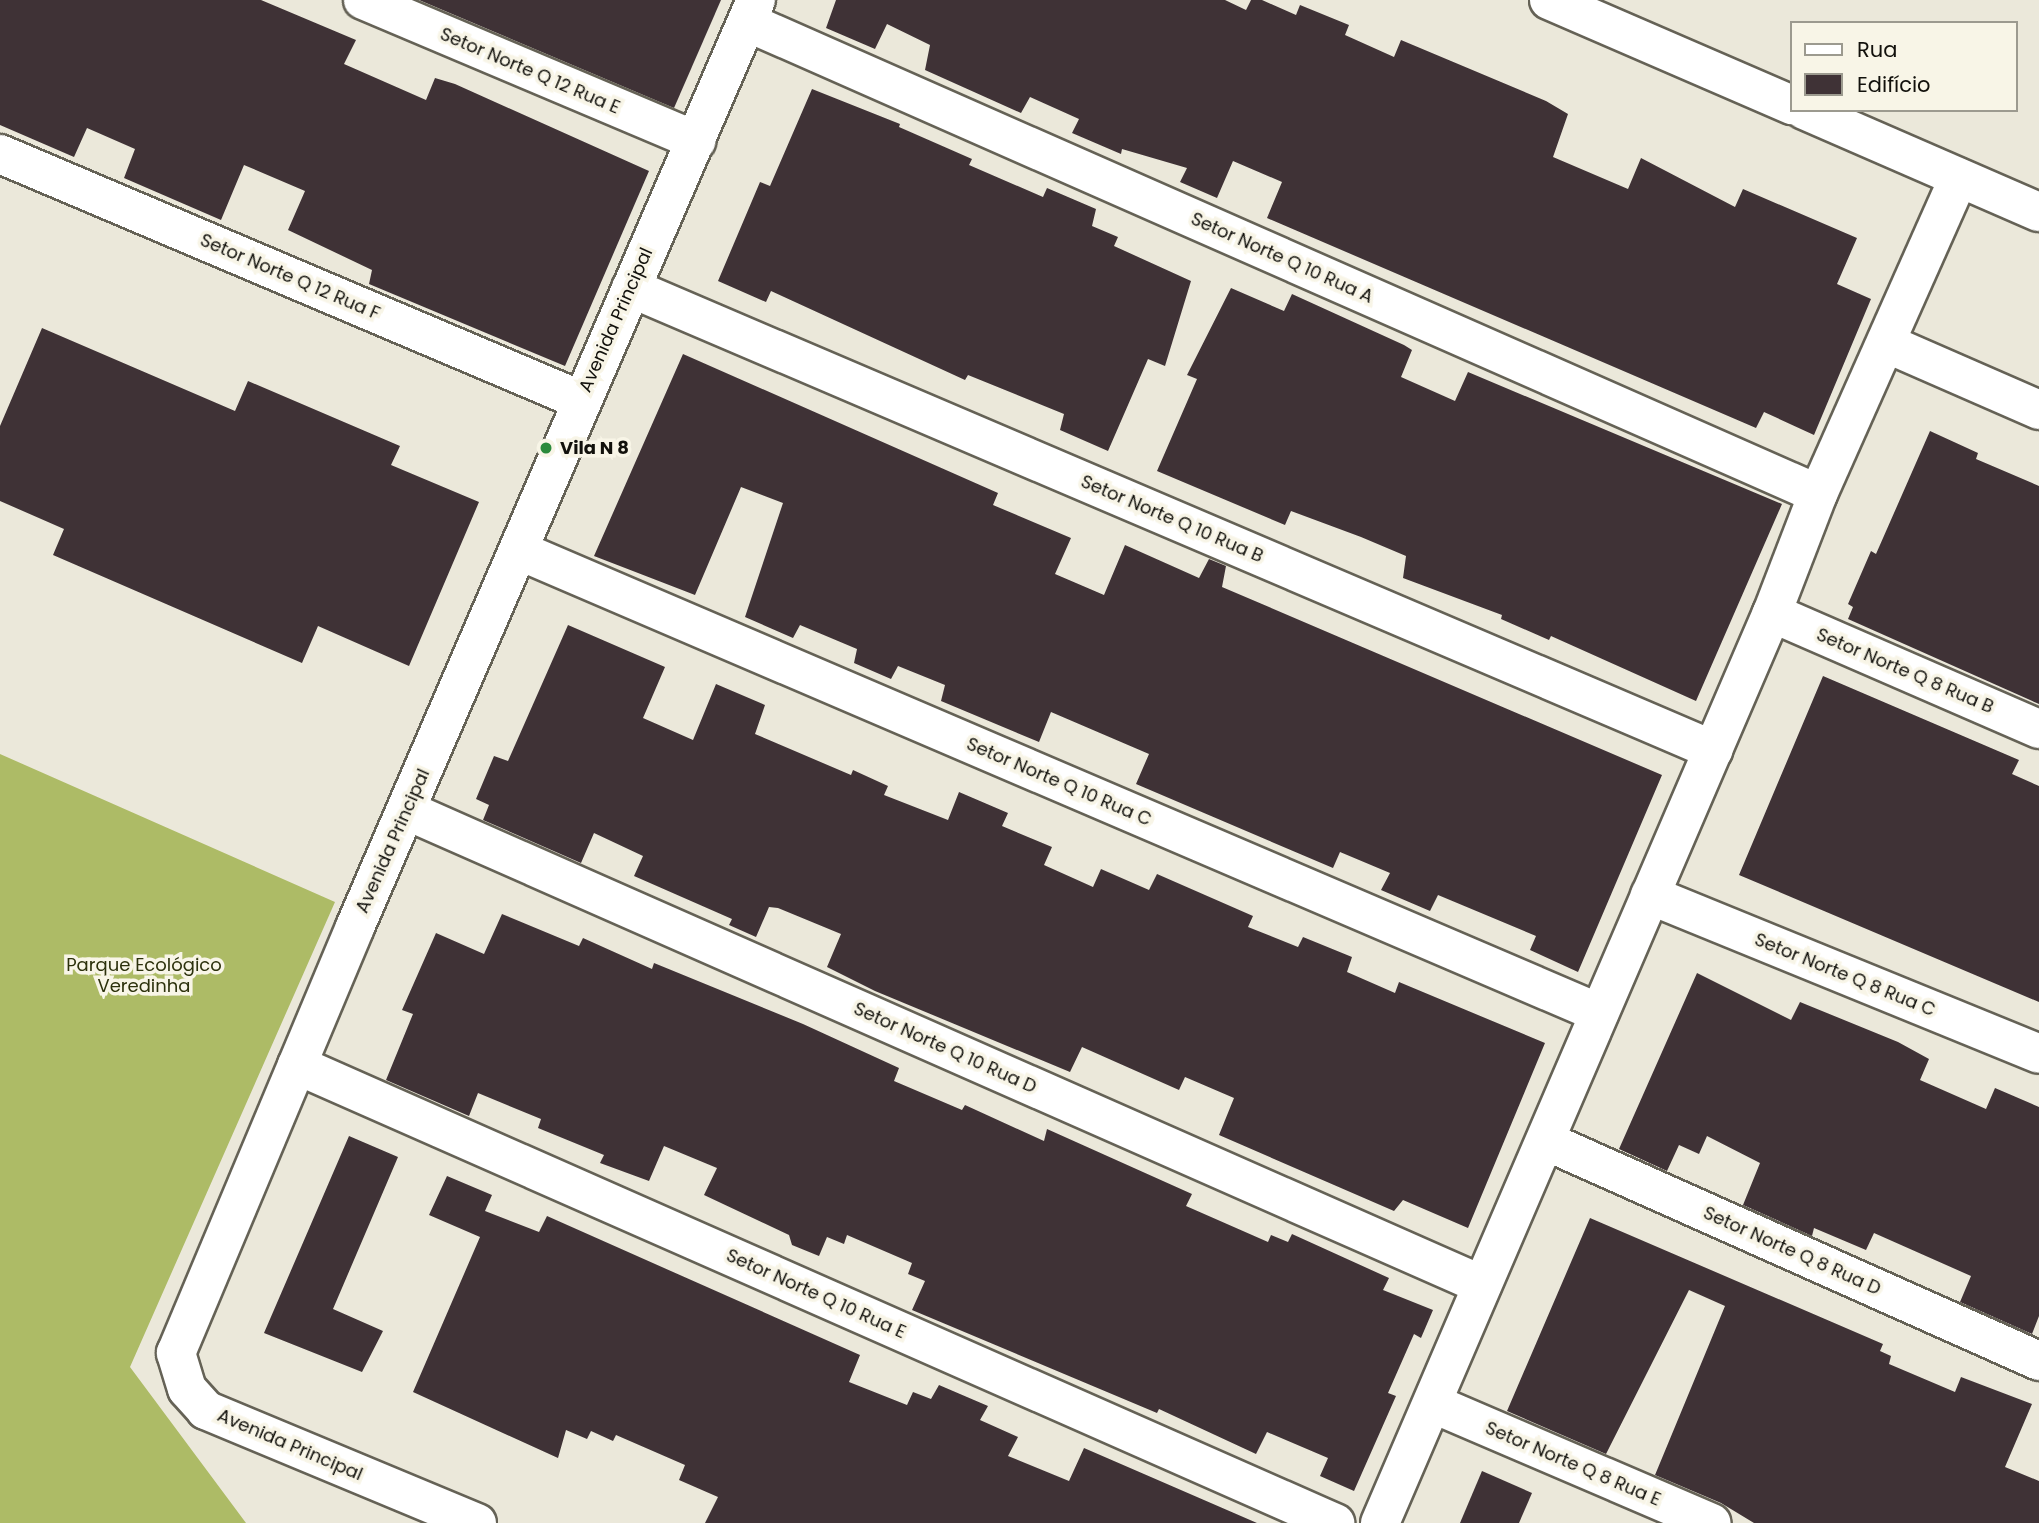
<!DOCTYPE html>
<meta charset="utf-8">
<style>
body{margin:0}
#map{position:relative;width:2039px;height:1523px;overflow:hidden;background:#ebe8da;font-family:Poppins,sans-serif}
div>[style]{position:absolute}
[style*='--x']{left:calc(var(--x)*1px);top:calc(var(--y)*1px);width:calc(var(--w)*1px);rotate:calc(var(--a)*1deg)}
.forest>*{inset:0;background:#adbb66}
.building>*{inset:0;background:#3f3236}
.roads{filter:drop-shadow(2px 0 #656256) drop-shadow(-2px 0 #656256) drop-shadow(0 2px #656256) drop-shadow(0 -2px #656256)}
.minor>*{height:38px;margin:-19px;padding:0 19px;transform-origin:19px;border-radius:19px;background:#fff}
.dots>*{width:19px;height:19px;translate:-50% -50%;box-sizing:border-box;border:4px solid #f8f5e7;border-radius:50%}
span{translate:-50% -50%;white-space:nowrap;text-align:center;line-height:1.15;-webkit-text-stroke:7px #f8f5e7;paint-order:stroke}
.street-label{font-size:18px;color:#12110c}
.poi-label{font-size:18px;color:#12110c;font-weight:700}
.left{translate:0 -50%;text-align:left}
.park-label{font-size:18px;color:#2c310c}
.legend{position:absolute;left:1790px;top:21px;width:228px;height:91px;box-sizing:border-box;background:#f8f5e7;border:2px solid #9c9a8f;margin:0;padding:9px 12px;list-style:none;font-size:21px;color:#12110c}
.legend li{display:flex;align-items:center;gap:14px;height:35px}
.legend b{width:35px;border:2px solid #9c9a8f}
</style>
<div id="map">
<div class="forest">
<div style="clip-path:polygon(0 754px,335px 902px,130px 1367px,246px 1523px,0 1523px)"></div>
</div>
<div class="building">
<div style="clip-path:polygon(0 0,261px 0,356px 40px,344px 64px,426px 100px,435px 78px,455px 84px,649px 171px,565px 366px,369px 284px,372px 270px,288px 230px,305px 191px,244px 165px,221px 220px,124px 178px,135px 149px,87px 128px,74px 157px,0 125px)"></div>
<div style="clip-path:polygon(419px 0,721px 0,674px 108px)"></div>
<div style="clip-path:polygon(836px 0,1225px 0,1246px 10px,1251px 0,1262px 0,1296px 15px,1300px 5px,1349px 25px,1345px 35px,1394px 57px,1401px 40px,1546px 101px,1568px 114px,1553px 157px,1628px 189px,1641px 158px,1735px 207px,1743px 189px,1857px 238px,1837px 284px,1871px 299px,1814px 435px,1764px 412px,1756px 428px,1267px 218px,1282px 182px,1233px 161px,1217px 198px,1180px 182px,1187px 168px,1122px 149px,1121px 154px,1072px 133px,1079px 119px,1030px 97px,1021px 113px,925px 70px,930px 45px,887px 24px,875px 49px,826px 28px)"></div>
<div style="clip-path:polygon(812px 89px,900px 124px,899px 127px,972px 159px,969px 165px,1043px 197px,1047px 188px,1096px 209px,1092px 226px,1118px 237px,1114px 246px,1191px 281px,1165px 366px,1148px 359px,1108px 451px,1060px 430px,1064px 414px,968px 375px,965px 380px,771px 291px,766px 302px,718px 281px,760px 182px,770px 186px)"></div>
<div style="clip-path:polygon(1231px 288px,1284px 311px,1292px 294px,1404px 345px,1412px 350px,1401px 377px,1455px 401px,1468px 372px,1782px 504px,1696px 701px,1551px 636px,1549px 640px,1501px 619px,1502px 615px,1403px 578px,1406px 556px,1361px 537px,1291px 511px,1285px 525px,1157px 471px,1197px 379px,1187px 375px)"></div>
<div style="clip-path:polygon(42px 328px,235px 411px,248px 381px,400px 446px,391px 465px,479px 502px,409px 666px,318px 626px,302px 663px,53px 555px,64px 529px,0 501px,0 426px)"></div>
<div style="clip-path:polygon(683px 354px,998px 493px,993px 505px,1071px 538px,1055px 574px,1104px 595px,1125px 545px,1199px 578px,1209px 559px,1226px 566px,1222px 587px,1662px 775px,1578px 972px,1530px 950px,1536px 936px,1438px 895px,1430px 911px,1381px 890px,1390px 873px,1340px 852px,1333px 868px,1136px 784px,1149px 754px,1051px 712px,1039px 742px,941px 701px,945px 685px,898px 666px,891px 679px,854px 663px,857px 649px,800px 625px,793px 638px,745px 617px,783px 503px,741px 487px,695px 595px,594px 556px)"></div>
<div style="clip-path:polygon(1930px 431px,1978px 453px,1976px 459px,2039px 486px,2039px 704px,1848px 619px,1853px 607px,1848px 604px,1871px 551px,1876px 554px)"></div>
<div style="clip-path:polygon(568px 625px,665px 667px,643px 718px,693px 740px,716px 684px,765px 705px,755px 734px,851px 775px,853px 770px,888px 786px,884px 795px,948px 820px,959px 792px,1008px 813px,1002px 826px,1052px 847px,1044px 865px,1093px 887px,1101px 869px,1149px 890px,1157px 874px,1253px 916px,1248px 927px,1298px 947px,1303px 937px,1352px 957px,1347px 972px,1395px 993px,1399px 982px,1545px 1043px,1468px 1228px,1403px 1200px,1394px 1211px,1219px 1135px,1234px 1098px,1185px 1077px,1179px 1090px,1082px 1047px,1070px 1072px,875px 991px,827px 967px,841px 934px,778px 908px,769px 907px,756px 937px,729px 925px,732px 919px,634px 876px,643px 856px,594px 833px,581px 863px,483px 820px,489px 805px,476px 799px,494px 756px,508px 761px)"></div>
<div style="clip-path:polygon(1823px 676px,2019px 760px,2012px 774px,2039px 786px,2039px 1002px,1739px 875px)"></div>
<div style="clip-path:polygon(502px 914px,579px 946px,583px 938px,652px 969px,654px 963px,803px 1024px,899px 1068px,894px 1081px,962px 1110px,965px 1105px,1044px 1141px,1047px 1129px,1192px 1194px,1186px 1206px,1268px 1242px,1271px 1235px,1288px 1242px,1292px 1234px,1389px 1278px,1383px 1290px,1433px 1310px,1421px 1338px,1414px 1334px,1388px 1393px,1396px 1396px,1354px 1491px,1320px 1476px,1328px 1458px,1267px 1432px,1256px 1454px,1159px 1409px,1157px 1413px,912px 1310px,925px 1281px,908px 1274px,912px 1263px,847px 1235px,844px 1244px,827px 1237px,819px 1256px,792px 1245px,789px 1235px,704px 1195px,717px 1168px,664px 1146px,649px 1181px,600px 1163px,604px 1155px,538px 1128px,541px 1119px,478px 1093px,469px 1116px,386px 1080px,413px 1014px,402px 1010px,436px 933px,484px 954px)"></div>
<div style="clip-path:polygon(1697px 973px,1791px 1020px,1800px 1002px,1898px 1042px,1929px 1059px,1920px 1080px,1986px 1109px,1995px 1088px,2039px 1107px,2039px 1316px,2032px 1334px,1960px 1302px,1971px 1276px,1874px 1233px,1866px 1250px,1814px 1228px,1812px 1236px,1743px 1205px,1760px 1163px,1707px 1136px,1699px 1154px,1679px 1145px,1667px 1171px,1619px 1149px)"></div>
<div style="clip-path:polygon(349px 1136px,398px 1157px,333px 1309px,383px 1331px,362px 1372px,264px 1333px)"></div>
<div style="clip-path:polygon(447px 1176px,492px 1195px,485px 1211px,539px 1232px,547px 1216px,860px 1355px,849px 1382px,907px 1405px,913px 1392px,931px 1399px,939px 1385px,988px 1406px,980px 1420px,1018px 1437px,1008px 1456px,1069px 1481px,1084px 1448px,1257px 1523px,705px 1523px,718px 1497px,679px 1480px,685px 1465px,616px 1435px,613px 1441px,591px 1431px,587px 1439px,566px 1430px,558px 1458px,413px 1392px,480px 1237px,429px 1215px)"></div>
<div style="clip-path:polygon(1590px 1218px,1883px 1344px,1880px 1351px,1891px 1356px,1889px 1364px,1955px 1392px,1961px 1377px,2032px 1404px,2005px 1467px,2039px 1481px,2039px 1523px,1754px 1523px,1721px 1503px,1655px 1475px,1725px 1306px,1689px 1290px,1606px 1454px,1507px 1411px)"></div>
<div style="clip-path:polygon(1482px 1471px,1532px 1493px,1519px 1523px,1460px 1523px)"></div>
</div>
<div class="roads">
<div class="minor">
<div style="--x:363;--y:0;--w:362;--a:22.9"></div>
<div style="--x:1549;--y:0;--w:265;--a:23.4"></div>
<div style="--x:747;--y:22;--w:1170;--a:23.78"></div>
<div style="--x:1804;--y:110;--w:256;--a:23.5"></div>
<div style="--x:0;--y:154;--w:630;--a:22.98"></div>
<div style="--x:631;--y:288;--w:1177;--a:23.12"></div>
<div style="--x:1888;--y:344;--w:165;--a:23.6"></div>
<div style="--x:520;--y:551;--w:1174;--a:23.18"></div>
<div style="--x:1772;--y:613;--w:291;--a:23.5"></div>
<div style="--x:408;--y:811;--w:1174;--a:23.81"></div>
<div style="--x:1650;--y:895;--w:420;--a:22.2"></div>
<div style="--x:297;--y:1065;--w:1135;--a:23.81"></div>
<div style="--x:1546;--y:1141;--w:540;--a:24.05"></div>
<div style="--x:1434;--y:1404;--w:302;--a:23.2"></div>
<div style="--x:477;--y:1523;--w:294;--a:-157.4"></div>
<div style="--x:206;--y:1410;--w:28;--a:-132"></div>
<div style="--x:187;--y:1389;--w:38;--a:-107"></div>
<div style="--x:176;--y:1353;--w:462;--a:-67.2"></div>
<div style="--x:355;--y:927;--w:1010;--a:-66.61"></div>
<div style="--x:1380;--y:1523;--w:991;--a:-66.7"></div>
<div style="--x:1772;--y:613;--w:128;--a:-68.9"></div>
<div style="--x:1818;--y:494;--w:346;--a:-66"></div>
</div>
</div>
<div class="dots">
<div style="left:546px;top:448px;background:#2b8a3c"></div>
</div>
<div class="street-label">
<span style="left:530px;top:71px;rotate:23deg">Setor Norte Q 12 Rua E</span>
<span style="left:1282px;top:258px;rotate:24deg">Setor Norte Q 10 Rua A</span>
<span style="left:290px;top:277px;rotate:23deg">Setor Norte Q 12 Rua F</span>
<span style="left:616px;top:320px;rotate:-66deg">Avenida Principal</span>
<span style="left:1172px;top:519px;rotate:23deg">Setor Norte Q 10 Rua B</span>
<span style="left:1905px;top:671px;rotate:23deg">Setor Norte Q 8 Rua B</span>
<span style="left:1059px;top:782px;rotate:23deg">Setor Norte Q 10 Rua C</span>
<span style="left:393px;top:841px;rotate:-66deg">Avenida Principal</span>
<span style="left:1845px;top:975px;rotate:22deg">Setor Norte Q 8 Rua C</span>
<span style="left:945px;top:1048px;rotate:24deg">Setor Norte Q 10 Rua D</span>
<span style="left:1792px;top:1251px;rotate:24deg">Setor Norte Q 8 Rua D</span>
<span style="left:816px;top:1294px;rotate:24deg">Setor Norte Q 10 Rua E</span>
<span style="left:290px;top:1445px;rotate:23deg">Avenida Principal</span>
<span style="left:1573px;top:1464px;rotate:23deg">Setor Norte Q 8 Rua E</span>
</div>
<div class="poi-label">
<span class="left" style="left:560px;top:448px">Vila N 8</span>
</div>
<div class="park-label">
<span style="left:144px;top:976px">Parque Ecológico<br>Veredinha</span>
</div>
<ul class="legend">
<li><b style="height:9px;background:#fff"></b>Rua</li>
<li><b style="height:19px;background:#3f3236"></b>Edifício</li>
</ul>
</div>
